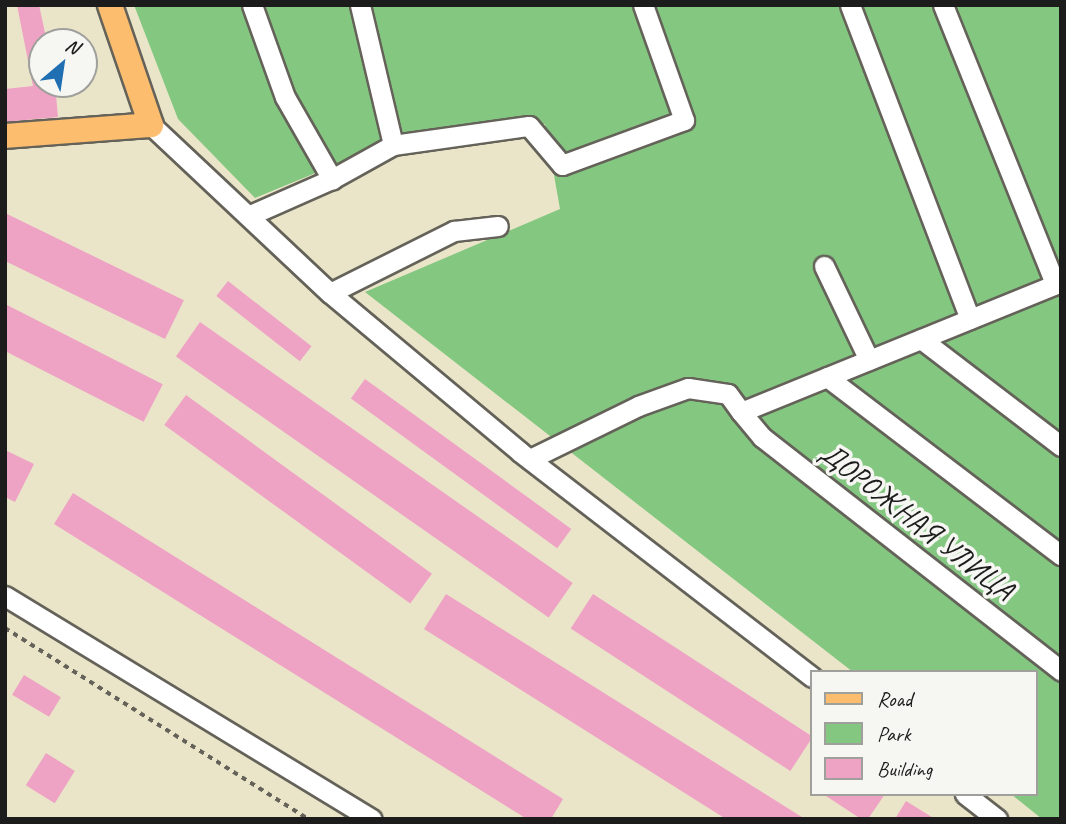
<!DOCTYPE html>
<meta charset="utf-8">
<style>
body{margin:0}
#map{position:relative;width:1066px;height:824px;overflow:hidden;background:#eae5c9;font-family:Caveat,sans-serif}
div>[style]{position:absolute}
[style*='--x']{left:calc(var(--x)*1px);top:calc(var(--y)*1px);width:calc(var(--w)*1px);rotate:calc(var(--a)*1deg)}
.green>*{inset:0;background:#84c780}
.building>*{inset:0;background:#eea2c4;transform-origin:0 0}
.path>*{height:3.5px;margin-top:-1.75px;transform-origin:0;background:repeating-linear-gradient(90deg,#646259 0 5px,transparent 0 10px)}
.roads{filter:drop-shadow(2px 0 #646259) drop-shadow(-2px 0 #646259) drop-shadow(0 2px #646259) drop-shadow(0 -2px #646259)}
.minor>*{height:19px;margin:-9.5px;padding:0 9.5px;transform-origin:9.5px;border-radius:9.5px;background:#fff}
.major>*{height:24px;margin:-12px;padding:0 12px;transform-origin:12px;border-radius:12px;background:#fcbd6f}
span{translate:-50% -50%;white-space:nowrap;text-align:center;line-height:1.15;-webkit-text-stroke:7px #f6f6f2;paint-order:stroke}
.street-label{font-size:30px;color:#1c1c1c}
.frame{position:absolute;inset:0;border:7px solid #1c1c1c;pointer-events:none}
.legend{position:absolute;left:810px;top:670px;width:228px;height:126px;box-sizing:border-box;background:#f6f6f2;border:2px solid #9f9f9c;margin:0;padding:9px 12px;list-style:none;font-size:21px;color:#1c1c1c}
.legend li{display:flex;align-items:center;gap:14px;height:35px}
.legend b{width:35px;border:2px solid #9f9f9c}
.north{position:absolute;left:28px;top:28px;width:70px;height:70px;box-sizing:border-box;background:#f6f6f2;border:2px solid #9f9f9c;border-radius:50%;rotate:29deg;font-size:19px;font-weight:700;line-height:28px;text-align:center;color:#1c1c1c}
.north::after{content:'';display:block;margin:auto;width:24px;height:32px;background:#1f6fb2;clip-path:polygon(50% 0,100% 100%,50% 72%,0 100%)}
</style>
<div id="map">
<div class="green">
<div style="clip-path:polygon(134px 5px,1061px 5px,1061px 819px,1042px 819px,1011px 794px,1036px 794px,1036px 672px,853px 672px,365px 292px,560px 209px,545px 124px,376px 148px,255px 198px,178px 119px)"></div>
</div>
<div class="building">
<div style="clip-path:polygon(17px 5px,39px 5px,47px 42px,42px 42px,42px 84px,55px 84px,58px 117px,5px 122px,5px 89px,33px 86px)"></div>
<div style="left:5px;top:213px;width:199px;height:43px;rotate:26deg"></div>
<div style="left:228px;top:281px;width:106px;height:19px;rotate:38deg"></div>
<div style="left:5px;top:304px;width:177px;height:42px;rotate:27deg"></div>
<div style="left:200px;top:322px;width:455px;height:42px;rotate:35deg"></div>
<div style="left:365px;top:379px;width:255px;height:24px;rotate:36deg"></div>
<div style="left:186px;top:395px;width:304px;height:37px;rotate:36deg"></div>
<div style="clip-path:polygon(5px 450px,34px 464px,15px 502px,5px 497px)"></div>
<div style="clip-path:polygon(73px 493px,563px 799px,551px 819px,527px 819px,54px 524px)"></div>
<div style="clip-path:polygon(446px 594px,805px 819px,726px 819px,424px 629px)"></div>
<div style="left:593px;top:594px;width:262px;height:41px;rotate:33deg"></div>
<div style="left:24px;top:675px;width:43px;height:23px;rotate:31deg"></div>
<div style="left:46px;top:753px;width:34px;height:38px;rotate:32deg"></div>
<div style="clip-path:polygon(823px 794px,885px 794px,868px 819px,861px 819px)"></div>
<div style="clip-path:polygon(906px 801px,935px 819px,895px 819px)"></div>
</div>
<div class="path">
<div style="--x:5;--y:628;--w:358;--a:32.2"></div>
</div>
<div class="roads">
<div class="minor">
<div style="--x:252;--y:5;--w:98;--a:70.3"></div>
<div style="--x:285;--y:97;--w:95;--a:60.2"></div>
<div style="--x:360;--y:5;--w:144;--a:76.7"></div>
<div style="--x:850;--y:5;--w:336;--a:69.1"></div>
<div style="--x:943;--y:5;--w:301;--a:68.1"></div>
<div style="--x:151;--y:125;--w:245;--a:43.2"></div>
<div style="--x:330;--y:293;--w:248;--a:39.9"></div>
<div style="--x:520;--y:452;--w:369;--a:37.6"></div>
<div style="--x:248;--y:216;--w:92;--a:-23.8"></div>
<div style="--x:332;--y:179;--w:70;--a:-29.1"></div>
<div style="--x:393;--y:145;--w:137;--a:-8"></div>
<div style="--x:529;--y:126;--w:51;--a:49.8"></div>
<div style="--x:562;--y:165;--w:130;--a:-20.2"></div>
<div style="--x:684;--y:120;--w:122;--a:-109.6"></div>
<div style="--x:824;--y:266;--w:104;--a:64.4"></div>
<div style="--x:330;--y:293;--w:139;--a:-26.6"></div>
<div style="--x:454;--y:231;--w:44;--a:-6.5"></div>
<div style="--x:921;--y:339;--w:176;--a:37.4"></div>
<div style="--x:827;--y:377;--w:294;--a:37.3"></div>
<div style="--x:741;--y:412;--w:33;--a:50"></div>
<div style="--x:762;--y:437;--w:380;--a:38"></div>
<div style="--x:530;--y:459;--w:120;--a:-26.1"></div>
<div style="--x:638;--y:406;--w:53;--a:-19.8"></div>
<div style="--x:688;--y:388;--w:40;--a:8.5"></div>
<div style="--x:728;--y:394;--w:22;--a:54"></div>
<div style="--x:741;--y:412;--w:345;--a:-22.1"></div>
<div style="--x:5;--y:596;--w:429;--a:31.3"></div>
<div style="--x:965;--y:794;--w:41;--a:38"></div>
</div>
<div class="major">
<div style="--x:5;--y:136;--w:146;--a:-4.3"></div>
<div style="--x:151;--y:125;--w:127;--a:-108.9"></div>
</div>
</div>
<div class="street-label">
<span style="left:917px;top:521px;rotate:38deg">ДОРОЖНАЯ УЛИЦА</span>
</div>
<div class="frame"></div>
<ul class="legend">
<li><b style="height:9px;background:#fcbd6f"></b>Road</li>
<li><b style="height:19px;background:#84c780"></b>Park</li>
<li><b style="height:19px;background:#eea2c4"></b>Building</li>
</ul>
<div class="north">N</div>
</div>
